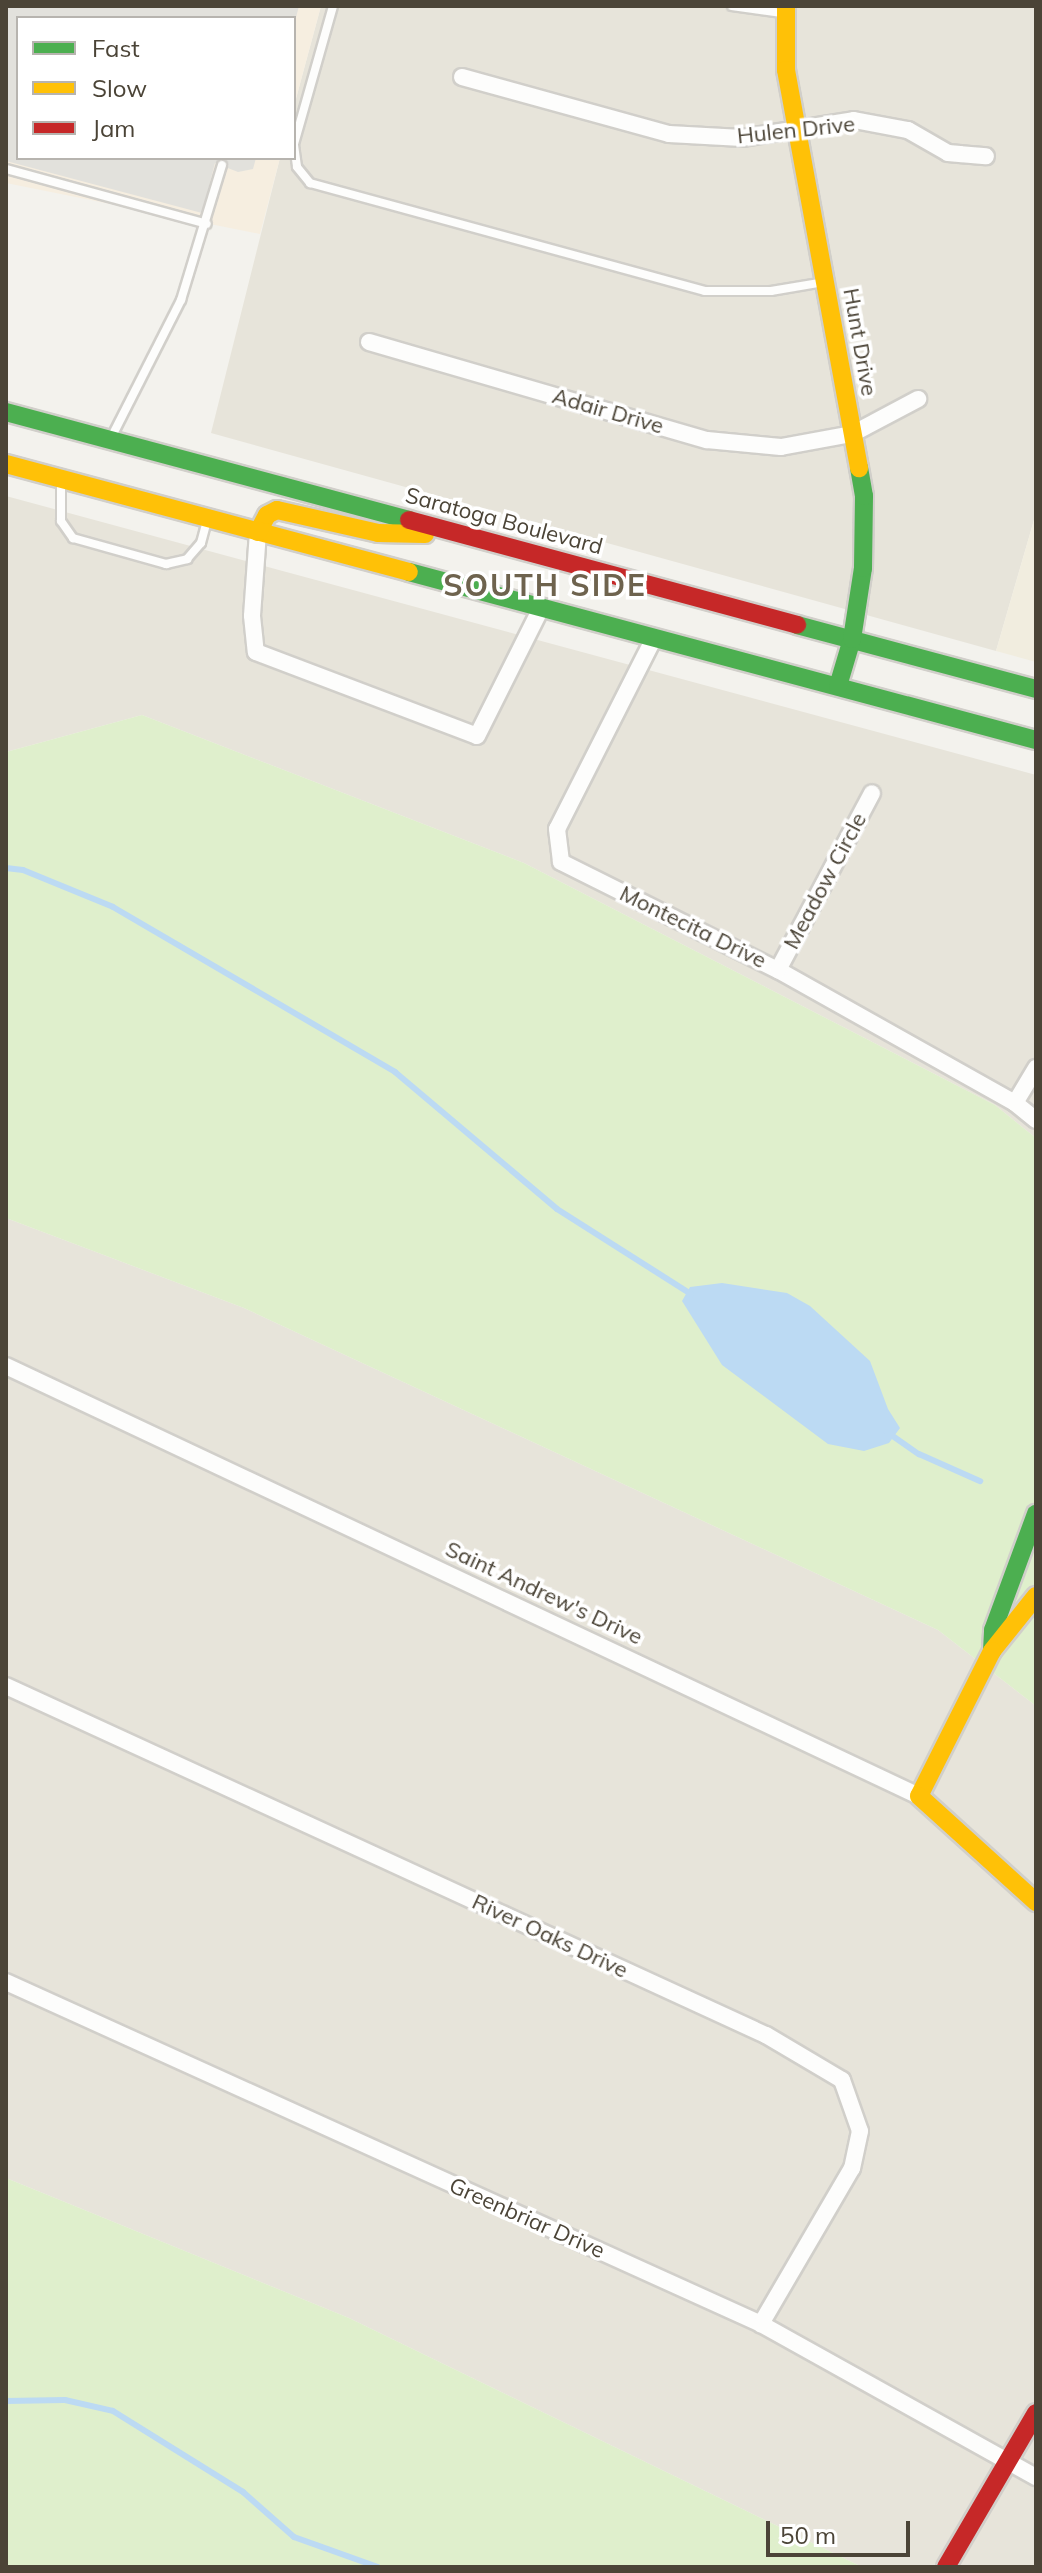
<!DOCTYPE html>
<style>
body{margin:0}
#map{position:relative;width:1042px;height:2573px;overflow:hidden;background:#f3f2ed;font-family:Mulish,sans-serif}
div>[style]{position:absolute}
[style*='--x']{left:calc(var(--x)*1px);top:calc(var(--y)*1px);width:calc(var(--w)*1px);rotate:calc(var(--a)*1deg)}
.residential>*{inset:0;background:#e7e4da}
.commercial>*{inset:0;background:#f6eee0}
.education>*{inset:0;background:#f1eddf}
.green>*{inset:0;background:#dfefcc}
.parking>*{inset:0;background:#e2e1dc}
.water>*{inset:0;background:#bcdaf3}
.stream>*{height:6px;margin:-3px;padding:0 3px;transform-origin:3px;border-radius:3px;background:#bcdaf3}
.roads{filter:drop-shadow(2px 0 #d1cfca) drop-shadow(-2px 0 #d1cfca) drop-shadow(0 2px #d1cfca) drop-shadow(0 -2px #d1cfca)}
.lane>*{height:8px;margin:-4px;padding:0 4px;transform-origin:4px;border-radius:4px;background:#fdfdfc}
.street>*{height:16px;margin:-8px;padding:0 8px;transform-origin:8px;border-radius:8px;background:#fdfdfc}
.fast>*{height:18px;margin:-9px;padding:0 9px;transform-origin:9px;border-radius:9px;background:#4caf50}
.slow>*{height:18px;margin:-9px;padding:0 9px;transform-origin:9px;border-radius:9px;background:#ffc107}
.jam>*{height:18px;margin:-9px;padding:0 9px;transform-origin:9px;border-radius:9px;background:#c62828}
span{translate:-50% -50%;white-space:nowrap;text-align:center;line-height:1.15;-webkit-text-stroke:7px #fff;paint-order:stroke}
.street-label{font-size:22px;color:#4b4437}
.district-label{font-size:30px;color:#6e634e;font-weight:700;letter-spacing:2px}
.frame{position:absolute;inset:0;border:8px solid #4b4437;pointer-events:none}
.legend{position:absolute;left:16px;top:16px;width:280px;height:144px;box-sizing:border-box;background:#fff;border:2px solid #b7b4af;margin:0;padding:10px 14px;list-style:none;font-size:24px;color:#4b4437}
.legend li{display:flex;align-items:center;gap:16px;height:40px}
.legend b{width:40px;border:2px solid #b7b4af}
.scale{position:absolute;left:766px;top:2521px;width:144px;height:36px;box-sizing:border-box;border:4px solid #4b4437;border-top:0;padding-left:10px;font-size:24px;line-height:28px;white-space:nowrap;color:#4b4437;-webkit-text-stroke:6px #fff;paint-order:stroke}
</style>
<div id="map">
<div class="residential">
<div style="clip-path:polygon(321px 6px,1036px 6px,1036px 513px,996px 651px,211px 433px,280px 158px,294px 158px,294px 106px)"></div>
<div style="clip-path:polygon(6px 496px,1036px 775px,1036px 1138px,995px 1105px,524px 863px,142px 715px,6px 752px)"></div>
<div style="clip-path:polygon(6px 1218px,244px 1308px,938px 1630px,1036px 1706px,1036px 2567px,862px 2567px,349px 2318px,6px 2178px)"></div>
</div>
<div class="commercial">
<div style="clip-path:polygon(6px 6px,321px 6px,294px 106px,294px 18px,18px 18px,18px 158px,280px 158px,260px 234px,6px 183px)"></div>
</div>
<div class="education">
<div style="clip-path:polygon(1036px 513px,1036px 662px,996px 651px)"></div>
</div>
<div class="green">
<div style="clip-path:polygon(142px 715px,524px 863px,995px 1105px,1036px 1138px,1036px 1706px,938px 1630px,244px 1308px,6px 1218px,6px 752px)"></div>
<div style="clip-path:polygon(6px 2178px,349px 2318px,862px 2567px,6px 2567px)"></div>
</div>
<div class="parking">
<div style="clip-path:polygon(6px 6px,299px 6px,294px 25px,294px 18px,18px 18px,18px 158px,256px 158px,253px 169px,238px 172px,215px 163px,202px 213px,6px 161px)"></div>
</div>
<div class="water">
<div style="clip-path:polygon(722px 1283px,787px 1293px,810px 1306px,870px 1361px,888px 1409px,900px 1428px,889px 1443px,864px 1451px,828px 1444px,722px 1365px,682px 1301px,690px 1287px)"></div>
</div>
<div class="stream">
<div style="--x:6;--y:868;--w:17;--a:7"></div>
<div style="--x:23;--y:870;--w:97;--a:22.3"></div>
<div style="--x:113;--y:907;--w:327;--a:30.3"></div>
<div style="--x:395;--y:1072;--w:212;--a:40.2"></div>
<div style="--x:557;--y:1209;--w:159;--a:32.4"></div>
<div style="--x:887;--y:1432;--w:39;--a:35"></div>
<div style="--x:919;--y:1454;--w:67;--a:23.9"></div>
<div style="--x:6;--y:2401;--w:59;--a:-1"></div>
<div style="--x:65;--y:2400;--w:49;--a:12.9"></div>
<div style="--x:113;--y:2411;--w:153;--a:31.9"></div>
<div style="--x:243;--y:2492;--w:68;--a:41.4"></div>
<div style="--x:294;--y:2537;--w:89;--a:19.7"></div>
</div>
<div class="roads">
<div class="lane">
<div style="--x:732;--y:6;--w:50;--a:8"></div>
<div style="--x:294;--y:144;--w:143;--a:-74.2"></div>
<div style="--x:294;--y:145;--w:22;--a:82"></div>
<div style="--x:297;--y:167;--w:21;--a:51"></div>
<div style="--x:310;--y:183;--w:409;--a:15.3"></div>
<div style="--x:705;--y:291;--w:66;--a:0"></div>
<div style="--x:771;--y:291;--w:54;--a:-9.6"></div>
<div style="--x:6;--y:169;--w:208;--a:15.3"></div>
<div style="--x:111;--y:438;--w:155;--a:-63.1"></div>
<div style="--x:181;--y:300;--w:141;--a:-73.1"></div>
<div style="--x:61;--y:483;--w:38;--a:90"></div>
<div style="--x:61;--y:521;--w:21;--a:55"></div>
<div style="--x:73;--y:538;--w:97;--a:15.6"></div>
<div style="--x:166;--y:564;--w:22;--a:-13"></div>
<div style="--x:187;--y:559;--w:21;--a:-49"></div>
<div style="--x:201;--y:543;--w:24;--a:-75"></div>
</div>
<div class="street">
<div style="--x:462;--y:77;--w:215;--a:15.4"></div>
<div style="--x:669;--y:134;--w:73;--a:3.1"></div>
<div style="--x:742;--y:138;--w:113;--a:-9.1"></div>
<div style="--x:854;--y:120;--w:55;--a:10.5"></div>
<div style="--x:908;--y:130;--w:46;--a:29.9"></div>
<div style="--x:948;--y:153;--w:38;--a:5"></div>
<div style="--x:369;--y:342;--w:352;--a:16.2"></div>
<div style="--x:707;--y:440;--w:74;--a:5.4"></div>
<div style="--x:781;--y:447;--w:72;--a:-10.4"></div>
<div style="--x:852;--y:434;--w:75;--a:-27.9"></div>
<div style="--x:258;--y:532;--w:84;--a:94.1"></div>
<div style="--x:252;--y:616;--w:36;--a:84"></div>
<div style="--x:256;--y:652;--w:236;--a:20.8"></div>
<div style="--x:477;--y:736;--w:143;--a:-63.4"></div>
<div style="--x:654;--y:638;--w:214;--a:116.9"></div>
<div style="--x:557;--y:829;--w:33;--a:83"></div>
<div style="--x:561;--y:862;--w:242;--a:26.5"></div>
<div style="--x:778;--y:970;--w:272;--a:29.3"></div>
<div style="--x:1015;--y:1103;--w:27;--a:39"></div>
<div style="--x:778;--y:970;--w:200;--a:-62"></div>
<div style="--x:1015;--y:1103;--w:41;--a:-59"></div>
<div style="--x:6;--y:1366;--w:1009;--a:25.22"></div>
<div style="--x:6;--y:1686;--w:836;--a:24.67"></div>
<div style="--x:766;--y:2035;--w:88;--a:30.6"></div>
<div style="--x:842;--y:2080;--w:54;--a:70.6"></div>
<div style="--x:860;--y:2131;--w:38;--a:102"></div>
<div style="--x:852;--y:2168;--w:181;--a:120.3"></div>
<div style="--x:6;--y:1982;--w:829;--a:24.37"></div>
<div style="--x:761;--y:2324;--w:315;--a:29.1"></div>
</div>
<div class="fast">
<div style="--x:6;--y:412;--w:417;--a:15"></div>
<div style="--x:409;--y:572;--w:649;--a:15"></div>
<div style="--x:797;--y:625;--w:247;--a:15"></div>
<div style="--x:838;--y:686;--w:49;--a:-73.4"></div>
<div style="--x:852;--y:639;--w:72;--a:-81.2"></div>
<div style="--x:863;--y:568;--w:72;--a:-89.2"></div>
<div style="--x:864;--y:496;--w:28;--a:-100"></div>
<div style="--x:992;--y:1651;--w:21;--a:-87"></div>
<div style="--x:993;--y:1630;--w:124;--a:-69.7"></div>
</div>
<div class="slow">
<div style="--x:786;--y:6;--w:64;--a:90"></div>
<div style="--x:786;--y:70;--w:405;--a:79.6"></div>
<div style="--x:6;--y:464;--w:417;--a:15"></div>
<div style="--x:258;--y:532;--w:19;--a:-62"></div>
<div style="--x:267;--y:515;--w:11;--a:-27"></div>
<div style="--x:277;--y:510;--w:104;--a:12.8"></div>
<div style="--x:378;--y:533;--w:47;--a:1.2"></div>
<div style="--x:1036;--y:1596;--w:70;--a:128.7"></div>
<div style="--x:992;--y:1651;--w:162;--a:116.7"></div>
<div style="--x:919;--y:1796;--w:158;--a:42.2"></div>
</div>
<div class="jam">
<div style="--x:409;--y:520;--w:402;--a:15.1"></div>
<div style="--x:946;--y:2567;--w:178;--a:-59.7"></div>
</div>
</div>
<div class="street-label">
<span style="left:796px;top:130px;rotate:-6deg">Hulen Drive</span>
<span style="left:860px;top:342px;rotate:80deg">Hunt Drive</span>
<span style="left:608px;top:411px;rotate:16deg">Adair Drive</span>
<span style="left:504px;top:521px;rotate:15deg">Saratoga Boulevard</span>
<span style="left:825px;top:881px;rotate:-62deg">Meadow Circle</span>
<span style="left:693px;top:927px;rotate:26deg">Montecita Drive</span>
<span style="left:544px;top:1593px;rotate:25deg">Saint Andrew's Drive</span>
<span style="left:550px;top:1936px;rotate:25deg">River Oaks Drive</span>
<span style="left:527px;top:2218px;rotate:24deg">Greenbriar Drive</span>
</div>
<div class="district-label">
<span style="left:545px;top:585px">SOUTH SIDE</span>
</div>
<div class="frame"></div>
<ul class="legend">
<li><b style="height:10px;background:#4caf50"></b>Fast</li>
<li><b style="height:10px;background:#ffc107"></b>Slow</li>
<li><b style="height:10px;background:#c62828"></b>Jam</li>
</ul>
<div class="scale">50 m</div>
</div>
